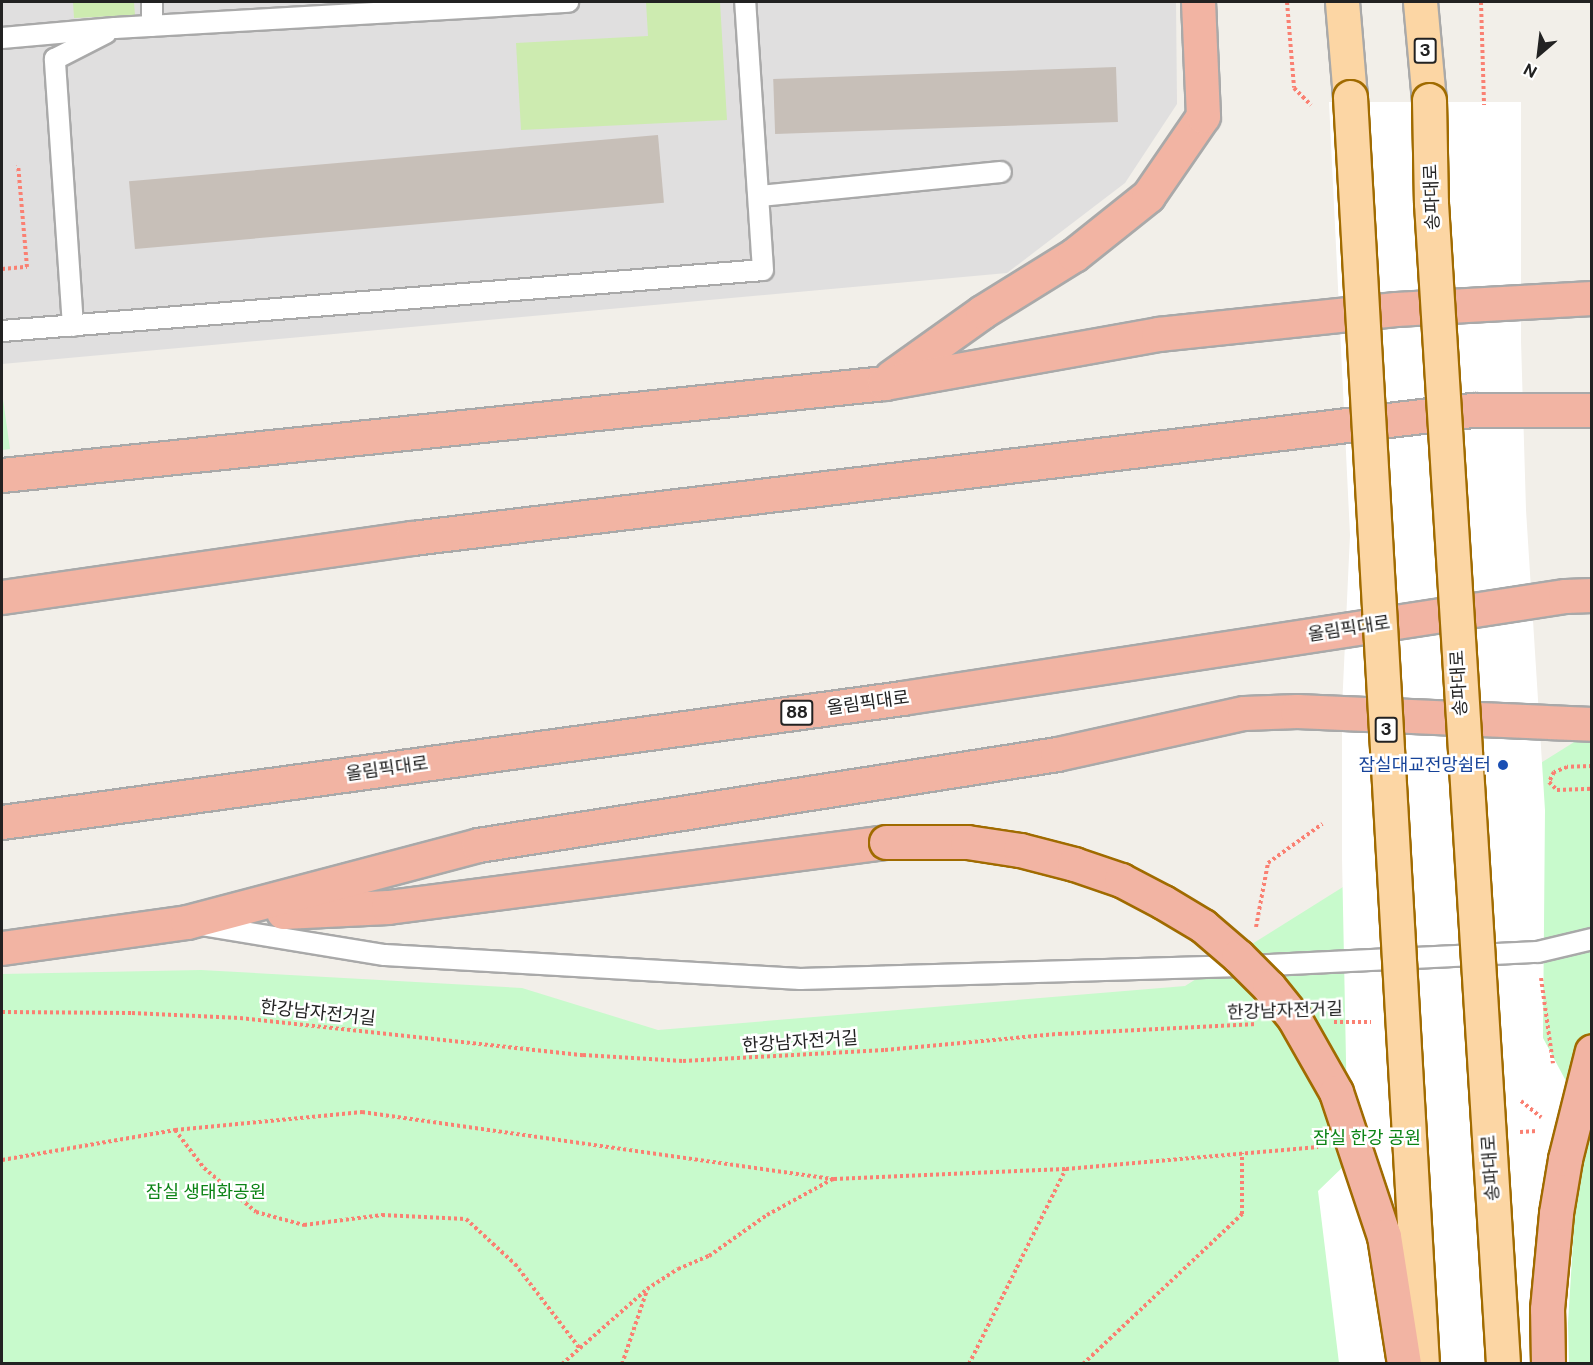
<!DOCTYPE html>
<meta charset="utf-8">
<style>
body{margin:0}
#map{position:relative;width:1593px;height:1365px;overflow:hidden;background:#f2efe9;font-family:"Public Sans","Noto Sans KR",sans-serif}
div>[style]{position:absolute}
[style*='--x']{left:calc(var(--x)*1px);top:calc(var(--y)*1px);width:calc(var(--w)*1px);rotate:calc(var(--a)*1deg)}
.residential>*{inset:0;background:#e0dfdf}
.grass>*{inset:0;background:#cdebb0}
.park>*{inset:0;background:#c8facc}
.pier>*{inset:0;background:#fff}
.building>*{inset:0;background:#c7bfb8;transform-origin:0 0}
.path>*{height:4px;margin-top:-2px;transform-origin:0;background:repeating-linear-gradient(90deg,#fa8072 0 3px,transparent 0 6px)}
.roads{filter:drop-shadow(2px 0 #a9a9a9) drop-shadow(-2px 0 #a9a9a9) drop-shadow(0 2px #a9a9a9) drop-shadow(0 -2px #a9a9a9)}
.service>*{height:20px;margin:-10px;padding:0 10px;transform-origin:10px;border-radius:10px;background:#fff}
.primary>*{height:33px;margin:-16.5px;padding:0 16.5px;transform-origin:16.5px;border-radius:16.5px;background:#fcd6a4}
.trunk>*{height:33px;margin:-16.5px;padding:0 16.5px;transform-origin:16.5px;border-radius:16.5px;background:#f2b4a3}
.bridges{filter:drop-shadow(2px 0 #a06b00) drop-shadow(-2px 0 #a06b00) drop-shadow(0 2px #a06b00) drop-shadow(0 -2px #a06b00)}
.primary-bridge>*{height:33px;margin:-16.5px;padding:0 16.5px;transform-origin:16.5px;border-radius:16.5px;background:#fcd6a4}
.trunk-bridge>*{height:33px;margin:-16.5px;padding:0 16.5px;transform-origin:16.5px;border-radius:16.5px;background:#f2b4a3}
.dots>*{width:16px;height:16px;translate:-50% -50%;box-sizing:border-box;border:3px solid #fff;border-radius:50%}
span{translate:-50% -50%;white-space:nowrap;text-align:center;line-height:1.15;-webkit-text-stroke:5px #fff;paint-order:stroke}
.shield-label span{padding:2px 4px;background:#fff;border:2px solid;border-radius:4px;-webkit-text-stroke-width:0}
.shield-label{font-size:16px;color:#222;font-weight:700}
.street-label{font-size:18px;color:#222}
.transit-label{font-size:18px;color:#164399}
.right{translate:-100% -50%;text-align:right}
.park-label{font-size:18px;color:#0c8416}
.frame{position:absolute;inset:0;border:3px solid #222;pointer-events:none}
.north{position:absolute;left:1509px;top:24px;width:60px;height:60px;-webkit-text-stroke:4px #fff;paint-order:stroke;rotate:208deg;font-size:16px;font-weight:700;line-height:24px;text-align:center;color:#222}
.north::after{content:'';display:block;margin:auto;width:21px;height:27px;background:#222;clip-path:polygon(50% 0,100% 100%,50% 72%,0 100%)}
</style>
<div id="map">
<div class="residential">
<div style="clip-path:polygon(2px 2px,1176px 2px,1177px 104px,1125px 183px,1007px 273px,2px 364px)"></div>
</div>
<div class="grass">
<div style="clip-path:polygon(73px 2px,134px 2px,135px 15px,74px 18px)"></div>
<div style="clip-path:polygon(646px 2px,720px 2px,727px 120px,521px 130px,516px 43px,648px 36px)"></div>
</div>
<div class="park">
<div style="clip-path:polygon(2px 392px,10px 449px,2px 450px)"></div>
<div style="clip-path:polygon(1579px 739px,1591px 740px,1591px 1363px,2px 1363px,2px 974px,201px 970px,522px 988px,658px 1030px,1185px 986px)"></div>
</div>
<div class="pier">
<div style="clip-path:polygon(1329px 102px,1521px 102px,1521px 341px,1526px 510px,1545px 810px,1543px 1038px,1575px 1098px,1576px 1194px,1568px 1323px,1569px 1363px,1339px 1363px,1318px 1191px,1348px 1162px,1342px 858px,1342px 708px,1350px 535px)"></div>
</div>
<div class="building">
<div style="left:1116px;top:67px;width:55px;height:343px;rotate:88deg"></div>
<div style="left:658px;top:135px;width:68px;height:531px;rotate:85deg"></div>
</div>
<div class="path">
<div style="--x:1287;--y:2;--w:86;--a:85.3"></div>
<div style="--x:1294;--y:88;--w:24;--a:45"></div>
<div style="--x:1481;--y:2;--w:103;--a:88.3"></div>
<div style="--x:2;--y:269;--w:25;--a:-5"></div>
<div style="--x:27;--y:267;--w:102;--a:-95"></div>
<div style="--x:1592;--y:766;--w:25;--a:178"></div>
<div style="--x:1567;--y:767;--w:14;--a:159"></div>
<div style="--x:1554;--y:772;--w:11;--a:117"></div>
<div style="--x:1549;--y:782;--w:11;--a:45"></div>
<div style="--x:1557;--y:790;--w:35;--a:-2"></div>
<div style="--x:1256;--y:927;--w:65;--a:-79.4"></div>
<div style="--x:1268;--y:863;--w:67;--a:-35.8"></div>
<div style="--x:1541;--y:978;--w:86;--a:82"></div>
<div style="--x:2;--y:1012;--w:130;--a:0.4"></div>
<div style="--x:132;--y:1013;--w:108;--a:2.7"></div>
<div style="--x:240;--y:1018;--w:345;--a:6.2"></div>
<div style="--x:583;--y:1055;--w:100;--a:3.4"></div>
<div style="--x:683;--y:1061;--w:202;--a:-3.1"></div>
<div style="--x:885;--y:1050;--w:175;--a:-5.3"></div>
<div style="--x:1059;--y:1034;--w:198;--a:-2.9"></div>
<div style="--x:1334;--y:1022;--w:37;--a:0"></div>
<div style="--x:1521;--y:1101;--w:26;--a:39"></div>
<div style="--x:175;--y:1130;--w:48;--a:52.7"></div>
<div style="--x:204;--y:1168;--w:68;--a:40.2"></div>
<div style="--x:256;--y:1212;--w:50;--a:15.2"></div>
<div style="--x:304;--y:1225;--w:79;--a:-7.3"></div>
<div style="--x:382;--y:1215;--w:84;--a:2.7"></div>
<div style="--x:466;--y:1219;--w:67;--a:42.6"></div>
<div style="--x:515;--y:1264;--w:108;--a:52.5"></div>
<div style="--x:1520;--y:1132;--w:17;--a:-3"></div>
<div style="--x:2;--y:1160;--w:176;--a:-9.8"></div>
<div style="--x:175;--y:1130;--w:188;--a:-5.5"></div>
<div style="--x:362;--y:1112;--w:477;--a:8.1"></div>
<div style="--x:834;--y:1179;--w:232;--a:-2.5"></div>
<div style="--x:1066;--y:1169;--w:253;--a:-5"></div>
<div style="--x:562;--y:1364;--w:113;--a:-41.4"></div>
<div style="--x:647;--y:1289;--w:37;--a:-33"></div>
<div style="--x:678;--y:1269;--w:34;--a:-23"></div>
<div style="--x:709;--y:1256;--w:71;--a:-35.3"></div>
<div style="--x:767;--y:1215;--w:75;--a:-28.6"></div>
<div style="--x:622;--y:1364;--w:78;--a:-71.3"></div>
<div style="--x:969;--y:1364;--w:218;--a:-63.6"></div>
<div style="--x:1083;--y:1364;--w:219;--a:-43.3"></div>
<div style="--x:1242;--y:1214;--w:61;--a:-90"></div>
</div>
<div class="roads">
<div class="service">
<div style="--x:152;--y:2;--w:24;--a:90"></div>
<div style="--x:2;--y:38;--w:113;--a:-5.1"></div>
<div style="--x:115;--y:28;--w:454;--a:-3.3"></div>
<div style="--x:760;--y:196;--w:242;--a:-5.7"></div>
<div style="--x:73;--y:326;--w:268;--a:-93.9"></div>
<div style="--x:55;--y:59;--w:57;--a:-27"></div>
<div style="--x:2;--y:331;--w:763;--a:-4.58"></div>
<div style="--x:763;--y:270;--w:269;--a:-93.8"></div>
<div style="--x:201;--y:925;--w:186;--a:9.3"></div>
<div style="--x:385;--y:955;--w:416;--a:3.3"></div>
<div style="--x:800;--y:979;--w:449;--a:-1.7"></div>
<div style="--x:1249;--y:966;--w:289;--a:-2.8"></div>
<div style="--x:1538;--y:952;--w:56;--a:-13.5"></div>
</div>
<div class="primary">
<div style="--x:1342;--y:2;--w:95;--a:85.2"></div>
<div style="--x:1420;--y:2;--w:98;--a:84.8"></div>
</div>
<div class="trunk">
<div style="--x:891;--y:377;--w:112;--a:-35.5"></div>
<div style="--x:982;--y:312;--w:108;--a:-31.8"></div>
<div style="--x:1074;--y:255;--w:95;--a:-38.6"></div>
<div style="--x:1148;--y:196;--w:97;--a:-55.5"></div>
<div style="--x:1203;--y:116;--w:114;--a:-92.5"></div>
<div style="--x:2;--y:475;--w:887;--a:-5.95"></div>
<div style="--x:884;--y:383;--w:278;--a:-10.1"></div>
<div style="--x:1158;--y:334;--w:239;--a:-6"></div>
<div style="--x:1396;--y:309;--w:196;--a:-3.2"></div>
<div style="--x:2;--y:597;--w:414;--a:-8.2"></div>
<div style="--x:412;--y:538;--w:1068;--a:-6.89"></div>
<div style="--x:1472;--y:410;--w:120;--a:0"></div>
<div style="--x:2;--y:822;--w:909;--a:-7.84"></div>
<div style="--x:902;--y:698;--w:671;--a:-8.75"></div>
<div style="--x:1565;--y:596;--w:27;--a:-2"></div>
<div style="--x:283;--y:912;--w:105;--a:-2.7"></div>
<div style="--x:388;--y:907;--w:502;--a:-7.44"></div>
<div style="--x:2;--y:948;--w:187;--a:-8"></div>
<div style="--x:187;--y:922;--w:301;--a:-14.8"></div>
<div style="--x:478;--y:845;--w:586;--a:-8.93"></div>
<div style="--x:1057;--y:754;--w:191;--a:-12.4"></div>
<div style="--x:1244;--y:713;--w:53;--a:-2.2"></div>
<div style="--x:1297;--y:711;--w:295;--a:2.5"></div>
</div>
</div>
<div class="bridges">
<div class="primary-bridge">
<div style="--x:1350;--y:97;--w:1269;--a:86.75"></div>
<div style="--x:1429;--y:100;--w:103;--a:88.9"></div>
<div style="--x:1431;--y:203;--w:1163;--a:86.45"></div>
</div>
<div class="trunk-bridge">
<div style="--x:886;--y:842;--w:81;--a:0"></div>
<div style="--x:967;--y:842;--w:54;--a:8.6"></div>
<div style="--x:1020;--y:850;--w:56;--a:14.5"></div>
<div style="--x:1074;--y:864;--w:50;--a:18.8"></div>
<div style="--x:1121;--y:880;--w:47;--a:27.6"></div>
<div style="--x:1163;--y:902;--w:47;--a:31"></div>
<div style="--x:1203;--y:926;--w:46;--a:40.6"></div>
<div style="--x:1238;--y:956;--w:44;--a:45"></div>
<div style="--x:1269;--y:987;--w:40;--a:51"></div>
<div style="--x:1294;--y:1018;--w:85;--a:60.4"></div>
<div style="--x:1336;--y:1092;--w:152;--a:71.6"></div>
<div style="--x:1384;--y:1236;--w:130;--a:81.1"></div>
<div style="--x:1548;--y:1364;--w:55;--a:-91"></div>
<div style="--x:1547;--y:1309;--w:96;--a:-84.6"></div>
<div style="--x:1556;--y:1213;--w:55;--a:-80.5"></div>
<div style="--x:1565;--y:1159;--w:111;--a:-76"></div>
</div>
</div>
<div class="dots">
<div style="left:1503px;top:765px;background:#1a4fb4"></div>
</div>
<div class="shield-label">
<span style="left:1425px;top:51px">3</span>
<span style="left:797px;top:713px">88</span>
<span style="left:1386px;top:730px">3</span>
</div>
<div class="street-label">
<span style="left:1432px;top:197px;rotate:-92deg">송파대로</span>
<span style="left:1349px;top:629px;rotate:-9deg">올림픽대로</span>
<span style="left:1459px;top:683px;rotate:-93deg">송파대로</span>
<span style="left:868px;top:703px;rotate:-8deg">올림픽대로</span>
<span style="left:387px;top:769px;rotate:-8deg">올림픽대로</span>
<span style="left:1285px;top:1011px;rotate:-2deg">한강남자전거길</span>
<span style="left:318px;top:1013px;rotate:6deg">한강남자전거길</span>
<span style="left:800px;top:1042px;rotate:-4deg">한강남자전거길</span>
<span style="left:1491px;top:1168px;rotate:-94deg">송파대로</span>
</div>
<div class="transit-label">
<span class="right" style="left:1491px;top:765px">잠실대교전망쉼터</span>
</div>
<div class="park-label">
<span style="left:1367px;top:1138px">잠실 한강 공원</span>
<span style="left:206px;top:1192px">잠실 생태화공원</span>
</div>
<div class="frame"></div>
<div class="north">N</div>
</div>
